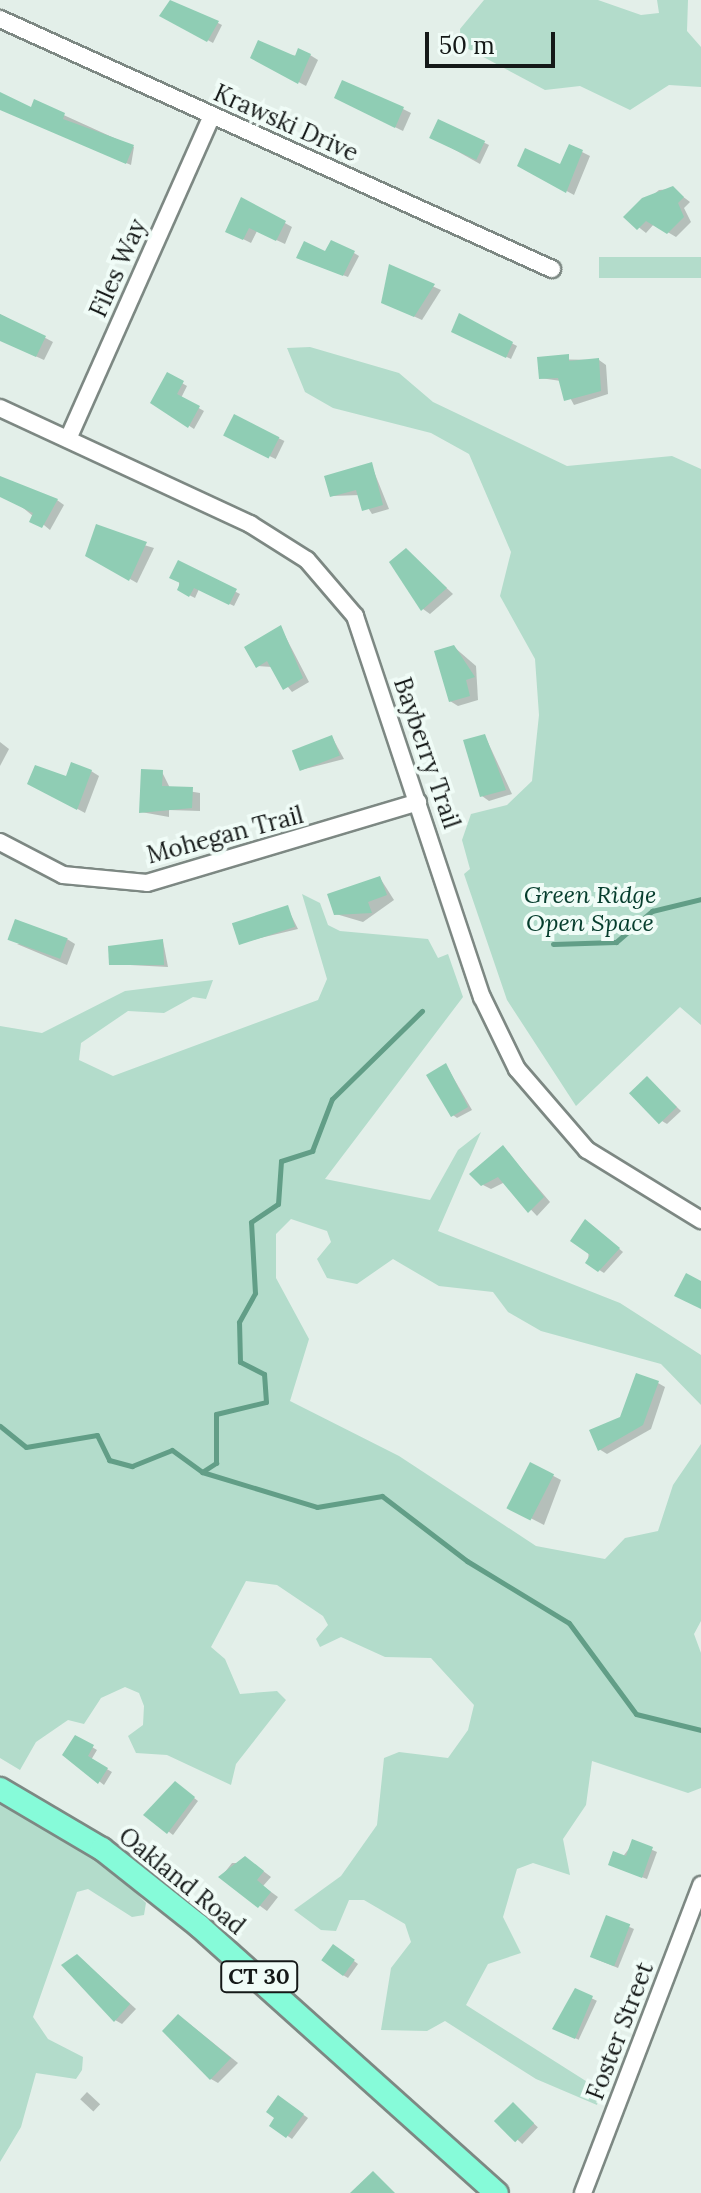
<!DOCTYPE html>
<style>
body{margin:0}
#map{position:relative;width:701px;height:2193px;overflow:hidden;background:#e3efe9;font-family:Lora,serif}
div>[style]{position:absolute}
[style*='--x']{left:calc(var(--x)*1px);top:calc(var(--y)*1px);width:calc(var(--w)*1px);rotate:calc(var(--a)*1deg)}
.green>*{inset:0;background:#b3dccb;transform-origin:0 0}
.shadow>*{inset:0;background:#0003;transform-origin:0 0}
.stream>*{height:5px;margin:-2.5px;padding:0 2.5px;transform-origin:2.5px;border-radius:2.5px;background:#629e87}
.building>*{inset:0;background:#8fcdb4;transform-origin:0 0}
.roads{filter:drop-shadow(2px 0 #7d8883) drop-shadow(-2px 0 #7d8883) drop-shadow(0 2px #7d8883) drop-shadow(0 -2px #7d8883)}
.minor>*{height:16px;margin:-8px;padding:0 8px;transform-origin:8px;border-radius:8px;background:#fff}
.major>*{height:22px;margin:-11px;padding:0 11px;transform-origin:11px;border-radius:11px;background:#86fbd9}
span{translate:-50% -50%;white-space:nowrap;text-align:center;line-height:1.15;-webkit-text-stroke:8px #f0fcf7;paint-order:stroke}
.shield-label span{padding:2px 6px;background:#f0fcf7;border:2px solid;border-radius:6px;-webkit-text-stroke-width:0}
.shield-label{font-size:22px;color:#151918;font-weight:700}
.street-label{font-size:24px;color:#151918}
.park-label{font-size:24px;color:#063d2d;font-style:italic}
.scale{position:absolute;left:425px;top:32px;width:130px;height:36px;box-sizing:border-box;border:4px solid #151918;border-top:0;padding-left:10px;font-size:24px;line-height:28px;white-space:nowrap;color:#151918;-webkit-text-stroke:6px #f0fcf7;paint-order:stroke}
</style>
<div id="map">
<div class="green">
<div style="clip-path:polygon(484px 0,598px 0,641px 15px,659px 13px,657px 0,688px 0,687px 31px,701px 47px,701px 87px,669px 85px,630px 110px,580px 86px,545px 90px,461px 45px,460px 29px)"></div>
<div style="left:701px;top:257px;width:21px;height:102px;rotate:90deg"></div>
<div style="clip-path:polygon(310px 347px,399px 373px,433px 402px,567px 466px,672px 456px,701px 469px,701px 1025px,680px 1007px,576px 1106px,507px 1000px,464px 874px,470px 869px,462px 840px,471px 814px,507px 805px,532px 781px,539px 715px,535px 659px,500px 596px,511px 552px,469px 454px,431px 433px,333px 408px,305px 392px,287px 348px)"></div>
<div style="clip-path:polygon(302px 894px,320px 903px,328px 925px,340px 931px,428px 939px,438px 958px,448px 954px,463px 997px,325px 1179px,430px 1200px,458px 1150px,481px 1132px,438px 1231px,620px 1303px,701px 1355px,701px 1405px,661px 1364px,541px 1331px,508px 1312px,493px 1292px,439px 1286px,393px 1259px,357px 1284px,327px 1278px,317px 1259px,331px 1242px,327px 1231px,291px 1219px,276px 1234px,276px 1278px,309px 1339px,290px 1401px,399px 1456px,536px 1546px,605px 1559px,625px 1538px,658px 1531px,673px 1485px,701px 1444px,701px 1621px,694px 1634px,701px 1653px,701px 1788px,688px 1793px,592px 1761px,586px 1805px,563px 1839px,570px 1875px,533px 1863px,517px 1869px,503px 1917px,521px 1953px,488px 1964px,466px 2005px,589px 2083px,600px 2094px,597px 2105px,536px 2079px,445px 2021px,427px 2031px,381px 2030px,391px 1968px,411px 1942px,405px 1924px,364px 1900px,349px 1900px,336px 1931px,321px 1930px,294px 1910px,341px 1876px,377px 1825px,384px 1758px,399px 1752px,448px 1758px,468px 1730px,474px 1705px,431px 1658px,385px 1657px,341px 1637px,320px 1647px,316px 1639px,328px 1625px,323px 1616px,277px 1585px,246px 1581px,211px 1647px,225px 1659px,240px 1694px,277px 1691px,286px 1700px,236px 1764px,231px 1785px,167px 1755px,136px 1753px,128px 1736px,143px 1725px,144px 1706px,139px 1693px,125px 1687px,101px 1698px,84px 1724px,68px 1720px,36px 1742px,20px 1770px,0 1758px,0 1026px,42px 1033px,125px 991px,213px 980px,206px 999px,193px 997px,164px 1013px,128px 1011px,81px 1043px,79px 1060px,113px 1076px,318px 1000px,327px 979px)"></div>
<div style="clip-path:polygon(0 1801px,94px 1851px,146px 1903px,144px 1915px,132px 1917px,88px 1889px,77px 1892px,33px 2017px,48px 2039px,83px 2057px,82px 2070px,76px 2079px,36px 2073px,21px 2127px,0 2162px)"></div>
</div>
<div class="shadow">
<div style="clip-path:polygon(162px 15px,218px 23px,222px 25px,213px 43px)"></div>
<div style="clip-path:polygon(310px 55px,318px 60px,306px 86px,252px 57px)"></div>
<div style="clip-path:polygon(0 98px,32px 109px,35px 102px,134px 147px,131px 165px,0 109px)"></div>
<div style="clip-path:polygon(344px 102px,403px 109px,411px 113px,403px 131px)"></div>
<div style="clip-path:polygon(439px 121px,489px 145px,480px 164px,432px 137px)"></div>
<div style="clip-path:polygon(582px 152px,590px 156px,574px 195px,519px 165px,561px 167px)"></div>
<div style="clip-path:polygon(673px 189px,690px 202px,684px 208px,691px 222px,676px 237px,654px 224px,646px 233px,626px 217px,659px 190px)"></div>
<div style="clip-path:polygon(242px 199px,292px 227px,285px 244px,257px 231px,251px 243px,235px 235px)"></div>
<div style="clip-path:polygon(326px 254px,354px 253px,359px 256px,348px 277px,303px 260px)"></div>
<div style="clip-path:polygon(390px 267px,441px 290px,422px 320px,391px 306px)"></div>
<div style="clip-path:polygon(0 314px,53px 342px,44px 360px,0 340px)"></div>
<div style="clip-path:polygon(460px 316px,517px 346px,511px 359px,458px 334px)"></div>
<div style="clip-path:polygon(539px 359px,599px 360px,606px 365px,608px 394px,574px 405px,561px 381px,540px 378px)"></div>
<div style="clip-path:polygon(168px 375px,187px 386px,181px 398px,204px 411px,194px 429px,153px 402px)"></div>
<div style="left:235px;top:417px;width:55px;height:20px;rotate:26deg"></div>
<div style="clip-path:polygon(371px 464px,389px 509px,372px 514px,360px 495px,332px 496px)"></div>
<div style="clip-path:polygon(0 489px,57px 500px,64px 505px,50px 530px)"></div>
<div style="clip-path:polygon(124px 539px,154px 548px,137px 583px,88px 555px)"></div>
<div style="clip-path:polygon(406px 550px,453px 594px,430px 614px,423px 609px)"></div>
<div style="clip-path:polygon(179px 563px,240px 594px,234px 606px,199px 589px,195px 598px,179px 590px)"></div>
<div style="clip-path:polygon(281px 628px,309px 682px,292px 692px,272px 667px,257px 666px)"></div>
<div style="clip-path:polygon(454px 647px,476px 666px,478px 700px,458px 706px,450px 701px)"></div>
<div style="clip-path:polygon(485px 736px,512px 794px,489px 801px,482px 796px)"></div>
<div style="clip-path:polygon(332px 737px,344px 759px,301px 770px)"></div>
<div style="clip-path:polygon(0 742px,9px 749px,0 766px)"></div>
<div style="clip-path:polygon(91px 771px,99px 776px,85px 813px,30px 783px)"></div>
<div style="clip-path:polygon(162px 772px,170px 788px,200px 793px,200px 811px,169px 810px,169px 817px,141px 812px)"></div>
<div style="clip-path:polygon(380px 878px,394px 900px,363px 922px,336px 914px)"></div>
<div style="clip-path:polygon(287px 907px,298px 929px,240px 943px)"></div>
<div style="clip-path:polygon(67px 939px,75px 944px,67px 965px,17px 944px)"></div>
<div style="clip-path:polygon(163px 941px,168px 967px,111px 964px)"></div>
<div style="clip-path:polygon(446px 1065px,472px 1110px,457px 1118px,453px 1115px)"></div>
<div style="clip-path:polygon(647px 1078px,681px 1111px,667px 1124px,662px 1121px)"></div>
<div style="clip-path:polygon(503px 1147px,550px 1202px,537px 1216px,505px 1182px,491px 1189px,483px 1185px)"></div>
<div style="clip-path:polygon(590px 1224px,623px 1252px,604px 1273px,588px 1263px)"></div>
<div style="clip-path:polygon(658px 1383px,665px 1387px,651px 1429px,607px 1454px,599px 1449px)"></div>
<div style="clip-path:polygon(531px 1464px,561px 1480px,544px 1525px,515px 1510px)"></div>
<div style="clip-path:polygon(75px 1737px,97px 1750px,91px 1760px,112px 1772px,104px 1785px,65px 1755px)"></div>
<div style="clip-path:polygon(180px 1787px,198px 1801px,173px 1835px,146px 1814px)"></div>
<div style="clip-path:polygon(634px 1842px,657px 1852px,647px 1879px,615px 1867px)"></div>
<div style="clip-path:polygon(232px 1863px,253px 1863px,271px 1877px,263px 1886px,278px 1897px,267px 1911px,221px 1877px)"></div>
<div style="clip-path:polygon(607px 1917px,634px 1929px,618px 1968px,596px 1959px)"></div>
<div style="clip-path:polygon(338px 1949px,358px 1964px,348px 1978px,343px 1975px)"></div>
<div style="clip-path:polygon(78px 1956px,136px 2009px,122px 2024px,115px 2020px)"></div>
<div style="left:576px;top:1991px;width:23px;height:43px;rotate:25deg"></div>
<div style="clip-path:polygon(186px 2021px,238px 2063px,218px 2083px,211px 2079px)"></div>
<div style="left:87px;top:2092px;width:18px;height:10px;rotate:43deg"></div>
<div style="clip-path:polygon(283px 2100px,308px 2118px,292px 2139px,272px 2125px)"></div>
<div style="left:513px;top:2104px;width:34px;height:23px;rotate:43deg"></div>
</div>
<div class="stream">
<div style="--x:553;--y:944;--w:63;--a:-1.8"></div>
<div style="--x:616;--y:942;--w:48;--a:-40.7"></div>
<div style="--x:652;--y:911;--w:50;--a:-13.8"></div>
<div style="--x:0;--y:1426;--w:33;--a:39"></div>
<div style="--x:26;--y:1447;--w:72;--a:-9.6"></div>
<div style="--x:97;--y:1435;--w:28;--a:64"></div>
<div style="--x:109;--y:1460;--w:24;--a:15"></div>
<div style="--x:132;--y:1466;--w:43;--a:-21.8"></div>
<div style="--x:172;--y:1450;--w:37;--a:36"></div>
<div style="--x:202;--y:1472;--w:17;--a:-33"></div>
<div style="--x:216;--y:1463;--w:49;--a:-90"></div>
<div style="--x:216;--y:1414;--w:51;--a:-13.5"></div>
<div style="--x:266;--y:1402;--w:28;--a:-94"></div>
<div style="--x:264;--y:1374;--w:27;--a:-153"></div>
<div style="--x:240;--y:1362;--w:40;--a:-91.4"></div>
<div style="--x:239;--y:1322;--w:33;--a:-61"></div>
<div style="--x:255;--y:1293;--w:71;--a:-93.2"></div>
<div style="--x:251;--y:1222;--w:32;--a:-34"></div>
<div style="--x:278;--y:1204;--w:43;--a:-86"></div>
<div style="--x:281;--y:1161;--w:33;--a:-18"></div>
<div style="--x:312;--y:1151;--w:56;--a:-69"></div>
<div style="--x:332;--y:1099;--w:126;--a:-44.4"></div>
<div style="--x:202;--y:1472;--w:120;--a:16.9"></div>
<div style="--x:317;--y:1507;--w:66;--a:-9.6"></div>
<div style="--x:382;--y:1496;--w:107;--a:37.4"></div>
<div style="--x:467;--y:1561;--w:119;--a:31.3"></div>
<div style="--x:569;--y:1623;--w:113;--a:53.6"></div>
<div style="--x:636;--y:1714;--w:67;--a:13.8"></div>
</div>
<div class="building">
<div style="clip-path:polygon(170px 0,219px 21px,207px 42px,159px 16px)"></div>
<div style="clip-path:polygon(258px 40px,295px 56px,298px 48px,311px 54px,298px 84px,250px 58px)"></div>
<div style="clip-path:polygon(342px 80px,404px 107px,395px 128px,334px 98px)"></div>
<div style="clip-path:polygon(0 92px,31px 107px,34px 99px,65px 113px,63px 119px,134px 145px,126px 164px,0 110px)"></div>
<div style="left:438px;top:119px;width:52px;height:21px;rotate:25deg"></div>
<div style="clip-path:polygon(569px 144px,583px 150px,566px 193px,517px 166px,525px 148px,560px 164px)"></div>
<div style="clip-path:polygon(673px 186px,684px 197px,678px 203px,684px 217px,667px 234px,646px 221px,637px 230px,623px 217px,642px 198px)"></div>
<div style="clip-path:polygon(241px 197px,286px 221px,276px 241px,249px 228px,243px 240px,225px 232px)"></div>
<div style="clip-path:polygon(331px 240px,355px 251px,343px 276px,296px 258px,304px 241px,325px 251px)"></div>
<div style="clip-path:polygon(389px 264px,435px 284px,414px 317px,381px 303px)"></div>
<div style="clip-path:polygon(459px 313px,513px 342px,506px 358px,451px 332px)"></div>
<div style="clip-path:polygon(0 314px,46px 336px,36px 357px,0 341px)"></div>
<div style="clip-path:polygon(569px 354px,569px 361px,599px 358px,601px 391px,564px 401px,558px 378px,539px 379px,537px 357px)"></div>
<div style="clip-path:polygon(167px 372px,184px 381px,177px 394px,200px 406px,188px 428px,150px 403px)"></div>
<div style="left:234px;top:414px;width:51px;height:24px;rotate:27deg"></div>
<div style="clip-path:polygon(372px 462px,383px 505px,362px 511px,356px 490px,330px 497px,324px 476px)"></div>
<div style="clip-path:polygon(0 476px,58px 499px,42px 528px,29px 522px,33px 513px,0 497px)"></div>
<div style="clip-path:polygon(96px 524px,147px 542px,129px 581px,85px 556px)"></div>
<div style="clip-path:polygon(406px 548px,447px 588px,421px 611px,389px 562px)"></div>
<div style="clip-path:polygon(178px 560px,237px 589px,229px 605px,194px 588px,189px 597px,177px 590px,180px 583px,169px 578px)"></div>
<div style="clip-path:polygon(281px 625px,303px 678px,283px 690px,267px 661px,256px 668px,244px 647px)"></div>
<div style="clip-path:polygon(454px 645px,475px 677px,466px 680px,470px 696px,449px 702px,434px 651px)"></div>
<div style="clip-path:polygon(485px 734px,506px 790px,480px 797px,463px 740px)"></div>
<div style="left:332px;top:735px;width:22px;height:43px;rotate:69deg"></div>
<div style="clip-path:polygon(71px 762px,92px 770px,77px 810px,27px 784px,35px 765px,66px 776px)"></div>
<div style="clip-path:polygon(141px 769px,163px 770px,162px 786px,193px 787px,192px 808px,139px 813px)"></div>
<div style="clip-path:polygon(380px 876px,387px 895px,368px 902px,372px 913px,334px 915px,327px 894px)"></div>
<div style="left:288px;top:905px;width:23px;height:59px;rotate:72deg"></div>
<div style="left:15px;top:919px;width:56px;height:22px;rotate:20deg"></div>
<div style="clip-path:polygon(163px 939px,164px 965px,109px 965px,108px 946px)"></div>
<div style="clip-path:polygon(446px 1063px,468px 1107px,451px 1117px,426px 1075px)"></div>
<div style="left:647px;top:1076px;width:43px;height:25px;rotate:46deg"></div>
<div style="clip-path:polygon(503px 1145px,544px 1197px,528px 1213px,498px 1177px,481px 1186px,469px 1174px)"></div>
<div style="clip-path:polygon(585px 1219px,620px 1248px,598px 1272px,585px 1263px,590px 1255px,570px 1241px)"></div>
<div style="clip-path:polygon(686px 1273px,701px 1281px,701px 1309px,674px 1296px)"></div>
<div style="clip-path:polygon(636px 1373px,659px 1381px,643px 1425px,598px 1451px,589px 1430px,620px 1417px)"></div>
<div style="left:530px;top:1462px;width:27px;height:52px;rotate:27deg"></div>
<div style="clip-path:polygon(75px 1735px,94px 1745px,88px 1756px,108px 1768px,98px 1784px,62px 1755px)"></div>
<div style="clip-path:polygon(175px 1781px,195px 1797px,167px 1834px,143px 1815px)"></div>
<div style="clip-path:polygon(632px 1839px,653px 1847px,642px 1878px,608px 1865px,613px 1851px,626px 1856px)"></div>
<div style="clip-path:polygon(245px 1856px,264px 1871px,257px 1880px,271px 1892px,258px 1908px,218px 1877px)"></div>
<div style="left:606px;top:1915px;width:26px;height:45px;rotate:21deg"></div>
<div style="left:333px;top:1944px;width:27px;height:20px;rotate:36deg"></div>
<div style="clip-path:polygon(77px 1954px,130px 2004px,114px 2022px,61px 1965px)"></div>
<div style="clip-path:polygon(575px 1988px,593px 1996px,575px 2039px,552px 2029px)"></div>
<div style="clip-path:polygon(178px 2014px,231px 2058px,210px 2080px,162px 2031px)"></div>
<div style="clip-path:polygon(278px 2095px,304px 2114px,286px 2138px,269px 2126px,274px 2118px,266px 2112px)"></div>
<div style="left:513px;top:2102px;width:30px;height:27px;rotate:45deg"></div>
<div style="clip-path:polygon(373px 2171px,395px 2193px,350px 2193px)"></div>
</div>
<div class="roads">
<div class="minor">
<div style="--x:0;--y:19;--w:606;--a:24.37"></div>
<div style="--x:0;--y:408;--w:276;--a:24.9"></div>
<div style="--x:250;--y:524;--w:67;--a:32.3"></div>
<div style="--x:307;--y:560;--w:74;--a:49.4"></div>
<div style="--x:355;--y:616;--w:402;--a:71.6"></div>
<div style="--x:482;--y:997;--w:80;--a:64.1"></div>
<div style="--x:517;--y:1069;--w:107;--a:49.2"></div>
<div style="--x:587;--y:1150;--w:134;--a:31.6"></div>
<div style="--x:68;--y:439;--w:354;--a:-66"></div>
<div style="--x:0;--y:842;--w:71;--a:27.6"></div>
<div style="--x:63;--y:875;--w:84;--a:5.4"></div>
<div style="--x:147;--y:883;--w:283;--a:-16.6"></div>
<div style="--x:583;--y:2193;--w:330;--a:-69"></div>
</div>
<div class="major">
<div style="--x:0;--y:1789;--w:118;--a:30.5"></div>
<div style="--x:102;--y:1849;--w:124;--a:38.4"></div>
<div style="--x:199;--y:1926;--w:400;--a:41.9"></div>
</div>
</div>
<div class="shield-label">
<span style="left:259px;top:1977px">CT 30</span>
</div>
<div class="street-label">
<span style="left:286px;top:123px;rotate:24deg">Krawski Drive</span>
<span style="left:118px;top:268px;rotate:-66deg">Files Way</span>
<span style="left:427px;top:753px;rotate:71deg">Bayberry Trail</span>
<span style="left:225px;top:835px;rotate:-15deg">Mohegan Trail</span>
<span style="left:182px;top:1881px;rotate:39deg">Oakland Road</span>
<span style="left:620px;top:2031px;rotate:-69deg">Foster Street</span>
</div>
<div class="park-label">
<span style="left:590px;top:909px">Green Ridge<br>Open Space</span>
</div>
<div class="scale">50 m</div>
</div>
